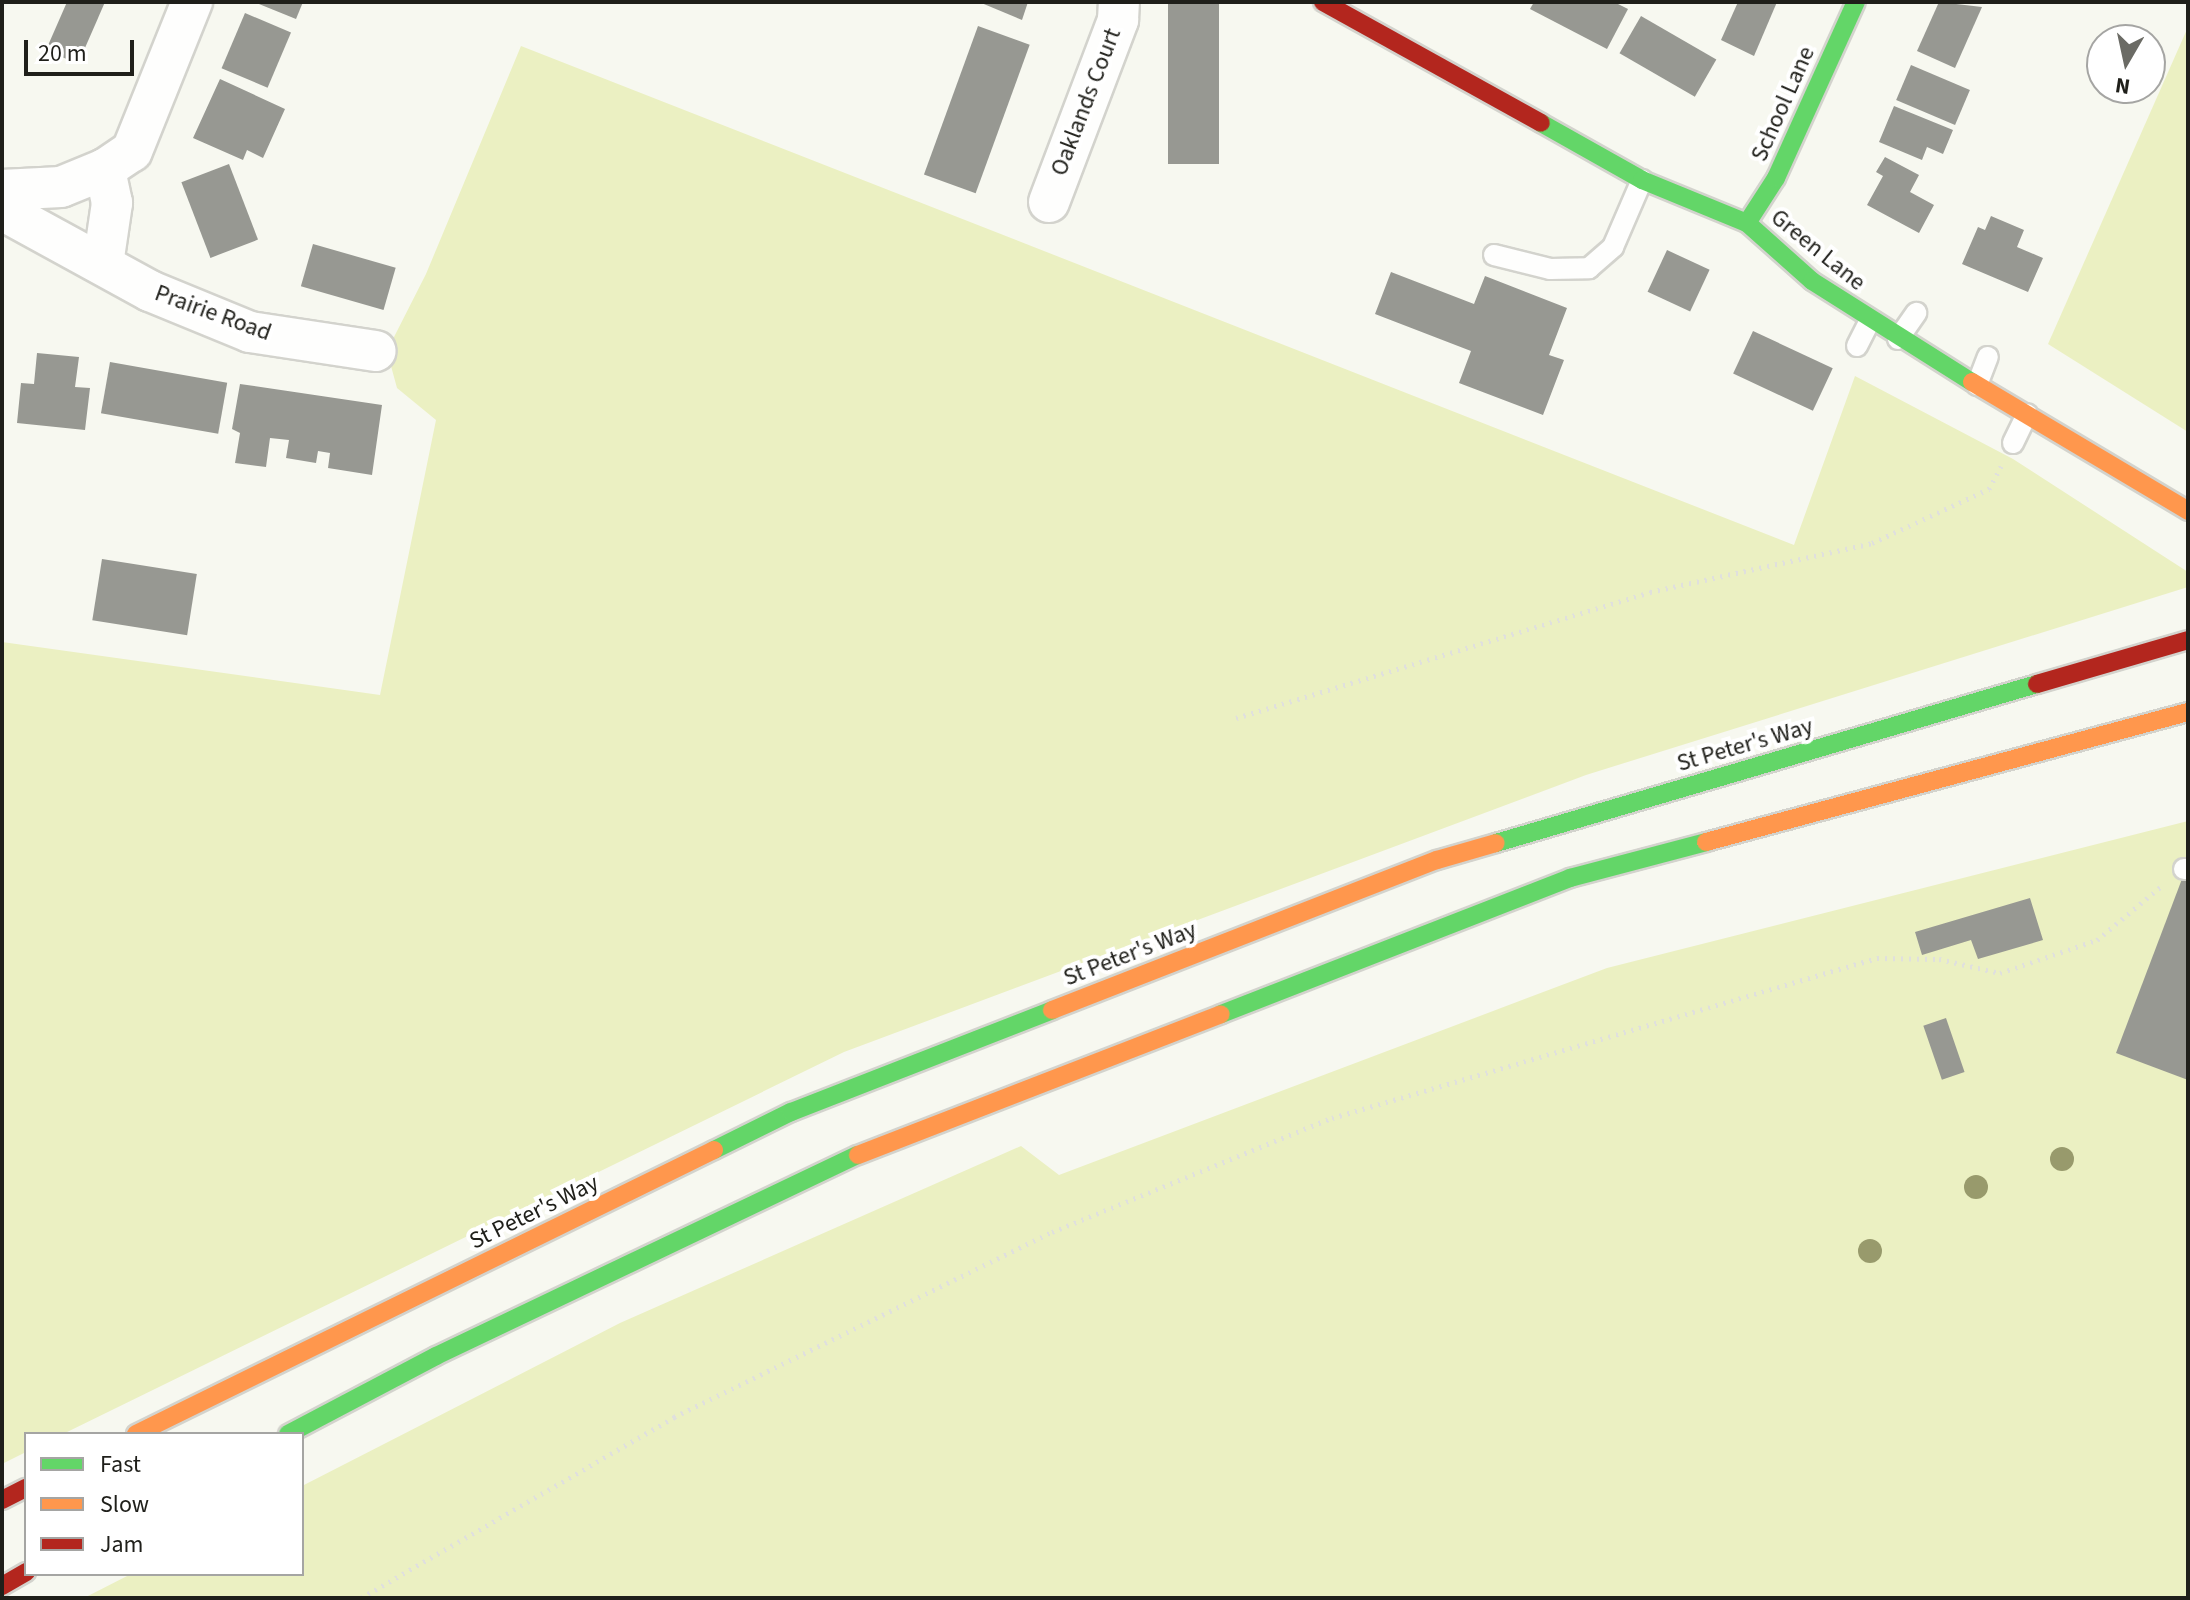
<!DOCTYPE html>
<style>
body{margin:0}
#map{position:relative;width:2190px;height:1600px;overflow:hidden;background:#f7f8f0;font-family:"Source Sans 3",sans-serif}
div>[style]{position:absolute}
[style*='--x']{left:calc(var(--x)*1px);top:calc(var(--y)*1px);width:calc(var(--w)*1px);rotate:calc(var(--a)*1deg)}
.green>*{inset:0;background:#ebf0c2}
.building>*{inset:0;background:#979892;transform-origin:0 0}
.path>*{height:5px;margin-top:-2.5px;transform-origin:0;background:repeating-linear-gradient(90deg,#e0e0dd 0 2px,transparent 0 8px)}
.roads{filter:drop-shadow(2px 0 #d3d3cd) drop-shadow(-2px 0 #d3d3cd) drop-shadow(0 2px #d3d3cd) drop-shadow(0 -2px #d3d3cd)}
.lane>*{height:20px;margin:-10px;padding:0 10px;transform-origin:10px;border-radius:10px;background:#fefefd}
.street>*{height:40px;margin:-20px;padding:0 20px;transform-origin:20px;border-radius:20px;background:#fefefd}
.fast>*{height:18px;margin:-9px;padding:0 9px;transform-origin:9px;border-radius:9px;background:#63d668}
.slow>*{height:18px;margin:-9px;padding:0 9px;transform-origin:9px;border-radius:9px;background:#ff974d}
.jam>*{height:18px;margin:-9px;padding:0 9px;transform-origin:9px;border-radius:9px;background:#b3261e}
.trees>*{width:24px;height:24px;margin:-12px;border-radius:50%;background:#989a6c}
span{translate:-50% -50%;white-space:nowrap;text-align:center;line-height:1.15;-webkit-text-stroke:8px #fff;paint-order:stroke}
.street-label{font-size:24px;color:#1f1f1a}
.frame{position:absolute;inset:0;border:4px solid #1f1f1a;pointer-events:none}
.legend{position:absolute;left:24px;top:1432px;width:280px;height:144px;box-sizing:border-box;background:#fff;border:2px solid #a5a5a3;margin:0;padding:10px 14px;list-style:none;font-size:24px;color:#1f1f1a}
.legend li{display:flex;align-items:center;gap:16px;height:40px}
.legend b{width:40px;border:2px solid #a5a5a3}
.north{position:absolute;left:2086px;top:24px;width:80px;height:80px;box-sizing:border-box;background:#fff;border:2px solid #a5a5a3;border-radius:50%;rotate:189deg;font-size:22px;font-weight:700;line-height:32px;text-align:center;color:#1f1f1a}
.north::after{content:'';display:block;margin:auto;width:28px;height:36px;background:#6b6b65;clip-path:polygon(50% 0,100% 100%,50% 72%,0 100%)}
.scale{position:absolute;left:24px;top:40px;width:110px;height:36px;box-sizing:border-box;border:4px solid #1f1f1a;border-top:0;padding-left:10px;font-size:24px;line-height:28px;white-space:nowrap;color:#1f1f1a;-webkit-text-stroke:6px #fff;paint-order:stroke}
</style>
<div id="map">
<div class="green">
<div style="clip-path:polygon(2188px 27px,2188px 432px,2048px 344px)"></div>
<div style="clip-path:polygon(521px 46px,1794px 545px,1855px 376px,2013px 459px,2188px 572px,2188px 587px,1586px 775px,844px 1052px,63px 1434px,26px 1434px,26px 1452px,2px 1464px,2px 642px,380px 695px,436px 420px,397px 388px,391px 366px,393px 339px,426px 274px)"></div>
<div style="clip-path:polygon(2188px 821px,2188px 1598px,84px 1598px,131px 1574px,302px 1574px,302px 1486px,620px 1323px,1021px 1146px,1059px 1175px,1607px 968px)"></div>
</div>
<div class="building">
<div style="clip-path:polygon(67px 2px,105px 2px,78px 64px,46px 50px)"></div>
<div style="clip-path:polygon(254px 2px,303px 2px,296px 19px)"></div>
<div style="clip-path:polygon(979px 2px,1028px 2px,1022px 20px)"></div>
<div style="left:1168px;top:2px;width:51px;height:162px"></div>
<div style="clip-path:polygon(1534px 2px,1614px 2px,1628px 9px,1607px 49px,1530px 9px)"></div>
<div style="clip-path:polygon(1738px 2px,1777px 2px,1754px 56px,1721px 40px)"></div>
<div style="clip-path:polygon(1939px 2px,1982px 7px,1955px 68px,1917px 51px)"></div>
<div style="left:245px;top:13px;width:50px;height:60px;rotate:23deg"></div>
<div style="left:1641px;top:16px;width:87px;height:43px;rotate:30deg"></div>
<div style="left:978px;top:26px;width:55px;height:158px;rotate:20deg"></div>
<div style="left:1911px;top:65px;width:64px;height:38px;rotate:23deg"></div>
<div style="clip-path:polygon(220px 79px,285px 109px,263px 158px,247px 150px,243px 160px,193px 138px)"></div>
<div style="clip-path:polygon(1894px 106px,1953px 130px,1943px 154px,1927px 147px,1922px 160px,1879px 142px)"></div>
<div style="clip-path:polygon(1885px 157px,1919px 175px,1910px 192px,1934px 205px,1919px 233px,1867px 205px,1883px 176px,1876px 172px)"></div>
<div style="left:229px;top:164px;width:81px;height:51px;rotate:69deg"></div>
<div style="clip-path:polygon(1991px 216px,2024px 230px,2017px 247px,2043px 258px,2028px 292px,1962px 264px,1978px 227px,1985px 230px)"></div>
<div style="left:313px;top:244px;width:86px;height:44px;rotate:16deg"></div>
<div style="left:1667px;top:250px;width:47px;height:46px;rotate:25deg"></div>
<div style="clip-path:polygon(1391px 272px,1474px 304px,1485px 276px,1567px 308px,1549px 355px,1564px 360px,1543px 415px,1459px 383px,1471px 351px,1375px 314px)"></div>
<div style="left:1753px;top:331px;width:88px;height:47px;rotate:25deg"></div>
<div style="clip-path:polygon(37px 353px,79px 357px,75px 387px,90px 388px,85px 430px,17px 423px,21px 383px,34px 384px)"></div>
<div style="left:110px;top:362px;width:119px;height:52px;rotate:10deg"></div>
<div style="clip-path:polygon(240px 384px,382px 405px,372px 475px,328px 468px,330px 453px,318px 451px,316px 463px,286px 458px,289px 440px,270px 438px,266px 467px,235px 463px,240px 433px,232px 429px)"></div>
<div style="left:102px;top:559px;width:96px;height:62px;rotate:9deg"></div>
<div style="clip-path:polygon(2185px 871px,2188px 872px,2188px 1080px,2116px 1053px)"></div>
<div style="clip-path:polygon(2030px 898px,2043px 940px,1978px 959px,1971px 940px,1922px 955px,1915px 932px)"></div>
<div style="left:1946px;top:1018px;width:57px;height:24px;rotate:71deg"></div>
</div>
<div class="path">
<div style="--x:1236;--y:718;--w:433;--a:-16.9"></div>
<div style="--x:1650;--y:592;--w:227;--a:-12.4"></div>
<div style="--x:1872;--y:543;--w:129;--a:-24.8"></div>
<div style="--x:1989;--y:489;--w:26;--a:-62"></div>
<div style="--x:361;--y:1598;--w:362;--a:-30"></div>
<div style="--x:674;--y:1417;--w:421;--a:-26.1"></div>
<div style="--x:1052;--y:1232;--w:302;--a:-22.2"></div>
<div style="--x:1332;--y:1118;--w:568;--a:-16.36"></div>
<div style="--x:1877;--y:958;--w:62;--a:0.9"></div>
<div style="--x:1939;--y:959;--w:63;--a:12.9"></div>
<div style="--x:2000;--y:973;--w:102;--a:-18.8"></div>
<div style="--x:2097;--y:940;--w:87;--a:-39.9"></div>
</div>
<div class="roads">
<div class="lane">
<div style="--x:1494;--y:255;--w:58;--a:14"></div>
<div style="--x:1550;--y:269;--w:39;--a:-1"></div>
<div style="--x:1589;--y:268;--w:32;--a:-41"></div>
<div style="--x:1613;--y:247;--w:73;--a:-66.6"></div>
<div style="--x:1898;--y:339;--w:32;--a:-55"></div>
<div style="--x:1857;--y:346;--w:28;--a:-63"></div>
<div style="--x:1977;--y:385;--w:30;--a:-69"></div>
<div style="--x:2013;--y:443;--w:32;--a:-64"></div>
<div style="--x:2184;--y:869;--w:4;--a:0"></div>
</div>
<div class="street">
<div style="--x:2;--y:190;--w:59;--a:-2.9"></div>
<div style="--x:61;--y:187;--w:48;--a:-22.2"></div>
<div style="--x:105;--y:169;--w:32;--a:-34"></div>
<div style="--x:132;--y:151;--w:161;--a:-68.1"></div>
<div style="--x:1049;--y:202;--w:195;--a:-69.2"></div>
<div style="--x:1118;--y:20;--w:18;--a:-87"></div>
<div style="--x:2;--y:210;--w:169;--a:28.7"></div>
<div style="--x:150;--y:291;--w:108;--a:22.3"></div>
<div style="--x:250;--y:332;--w:127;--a:8.6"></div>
<div style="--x:103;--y:264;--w:62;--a:-81.6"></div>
<div style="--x:112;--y:203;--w:35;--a:-102"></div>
</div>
<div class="fast">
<div style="--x:1541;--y:123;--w:116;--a:29.4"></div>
<div style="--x:1642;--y:180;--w:113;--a:22.3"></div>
<div style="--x:1747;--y:223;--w:87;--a:41.7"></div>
<div style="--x:1812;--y:281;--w:189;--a:32.3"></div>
<div style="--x:1747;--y:223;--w:54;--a:-57.2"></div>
<div style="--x:1776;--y:178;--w:193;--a:-65.6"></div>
<div style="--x:1496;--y:843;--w:564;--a:-16.38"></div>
<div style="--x:1221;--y:1014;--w:375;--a:-21.3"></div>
<div style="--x:1570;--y:878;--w:141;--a:-14.8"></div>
<div style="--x:714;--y:1150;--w:86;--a:-26.3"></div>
<div style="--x:791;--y:1112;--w:280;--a:-21.3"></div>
<div style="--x:288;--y:1434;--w:167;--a:-27.8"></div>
<div style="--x:436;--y:1356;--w:467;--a:-25.5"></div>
</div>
<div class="slow">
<div style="--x:1972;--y:382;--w:252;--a:30.8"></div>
<div style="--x:1706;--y:842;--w:499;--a:-15.1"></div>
<div style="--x:1052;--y:1010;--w:413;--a:-21.3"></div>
<div style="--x:1437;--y:860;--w:61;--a:-16.1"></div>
<div style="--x:858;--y:1155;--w:389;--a:-21.2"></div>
<div style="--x:136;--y:1434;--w:644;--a:-26.17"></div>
</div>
<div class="jam">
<div style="--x:1323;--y:2;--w:249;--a:29"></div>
<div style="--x:2037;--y:684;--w:157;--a:-16.2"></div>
<div style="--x:2;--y:1500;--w:27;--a:-27"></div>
<div style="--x:2;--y:1586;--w:28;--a:-30"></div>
</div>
</div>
<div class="trees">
<div style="left:2062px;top:1159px"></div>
<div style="left:1976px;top:1187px"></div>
<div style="left:1870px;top:1251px"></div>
</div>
<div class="street-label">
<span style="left:1086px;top:102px;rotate:-69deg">Oaklands Court</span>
<span style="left:1783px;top:104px;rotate:-66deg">School Lane</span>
<span style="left:1818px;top:250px;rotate:39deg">Green Lane</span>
<span style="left:213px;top:313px;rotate:20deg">Prairie Road</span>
<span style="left:1745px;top:745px;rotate:-16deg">St Peter's Way</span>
<span style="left:1130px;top:954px;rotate:-21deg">St Peter's Way</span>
<span style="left:534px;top:1212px;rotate:-26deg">St Peter's Way</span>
</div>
<div class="frame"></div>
<ul class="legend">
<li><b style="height:10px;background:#63d668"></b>Fast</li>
<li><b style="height:10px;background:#ff974d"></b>Slow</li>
<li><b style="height:10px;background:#b3261e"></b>Jam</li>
</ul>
<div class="north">N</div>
<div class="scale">20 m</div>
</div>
